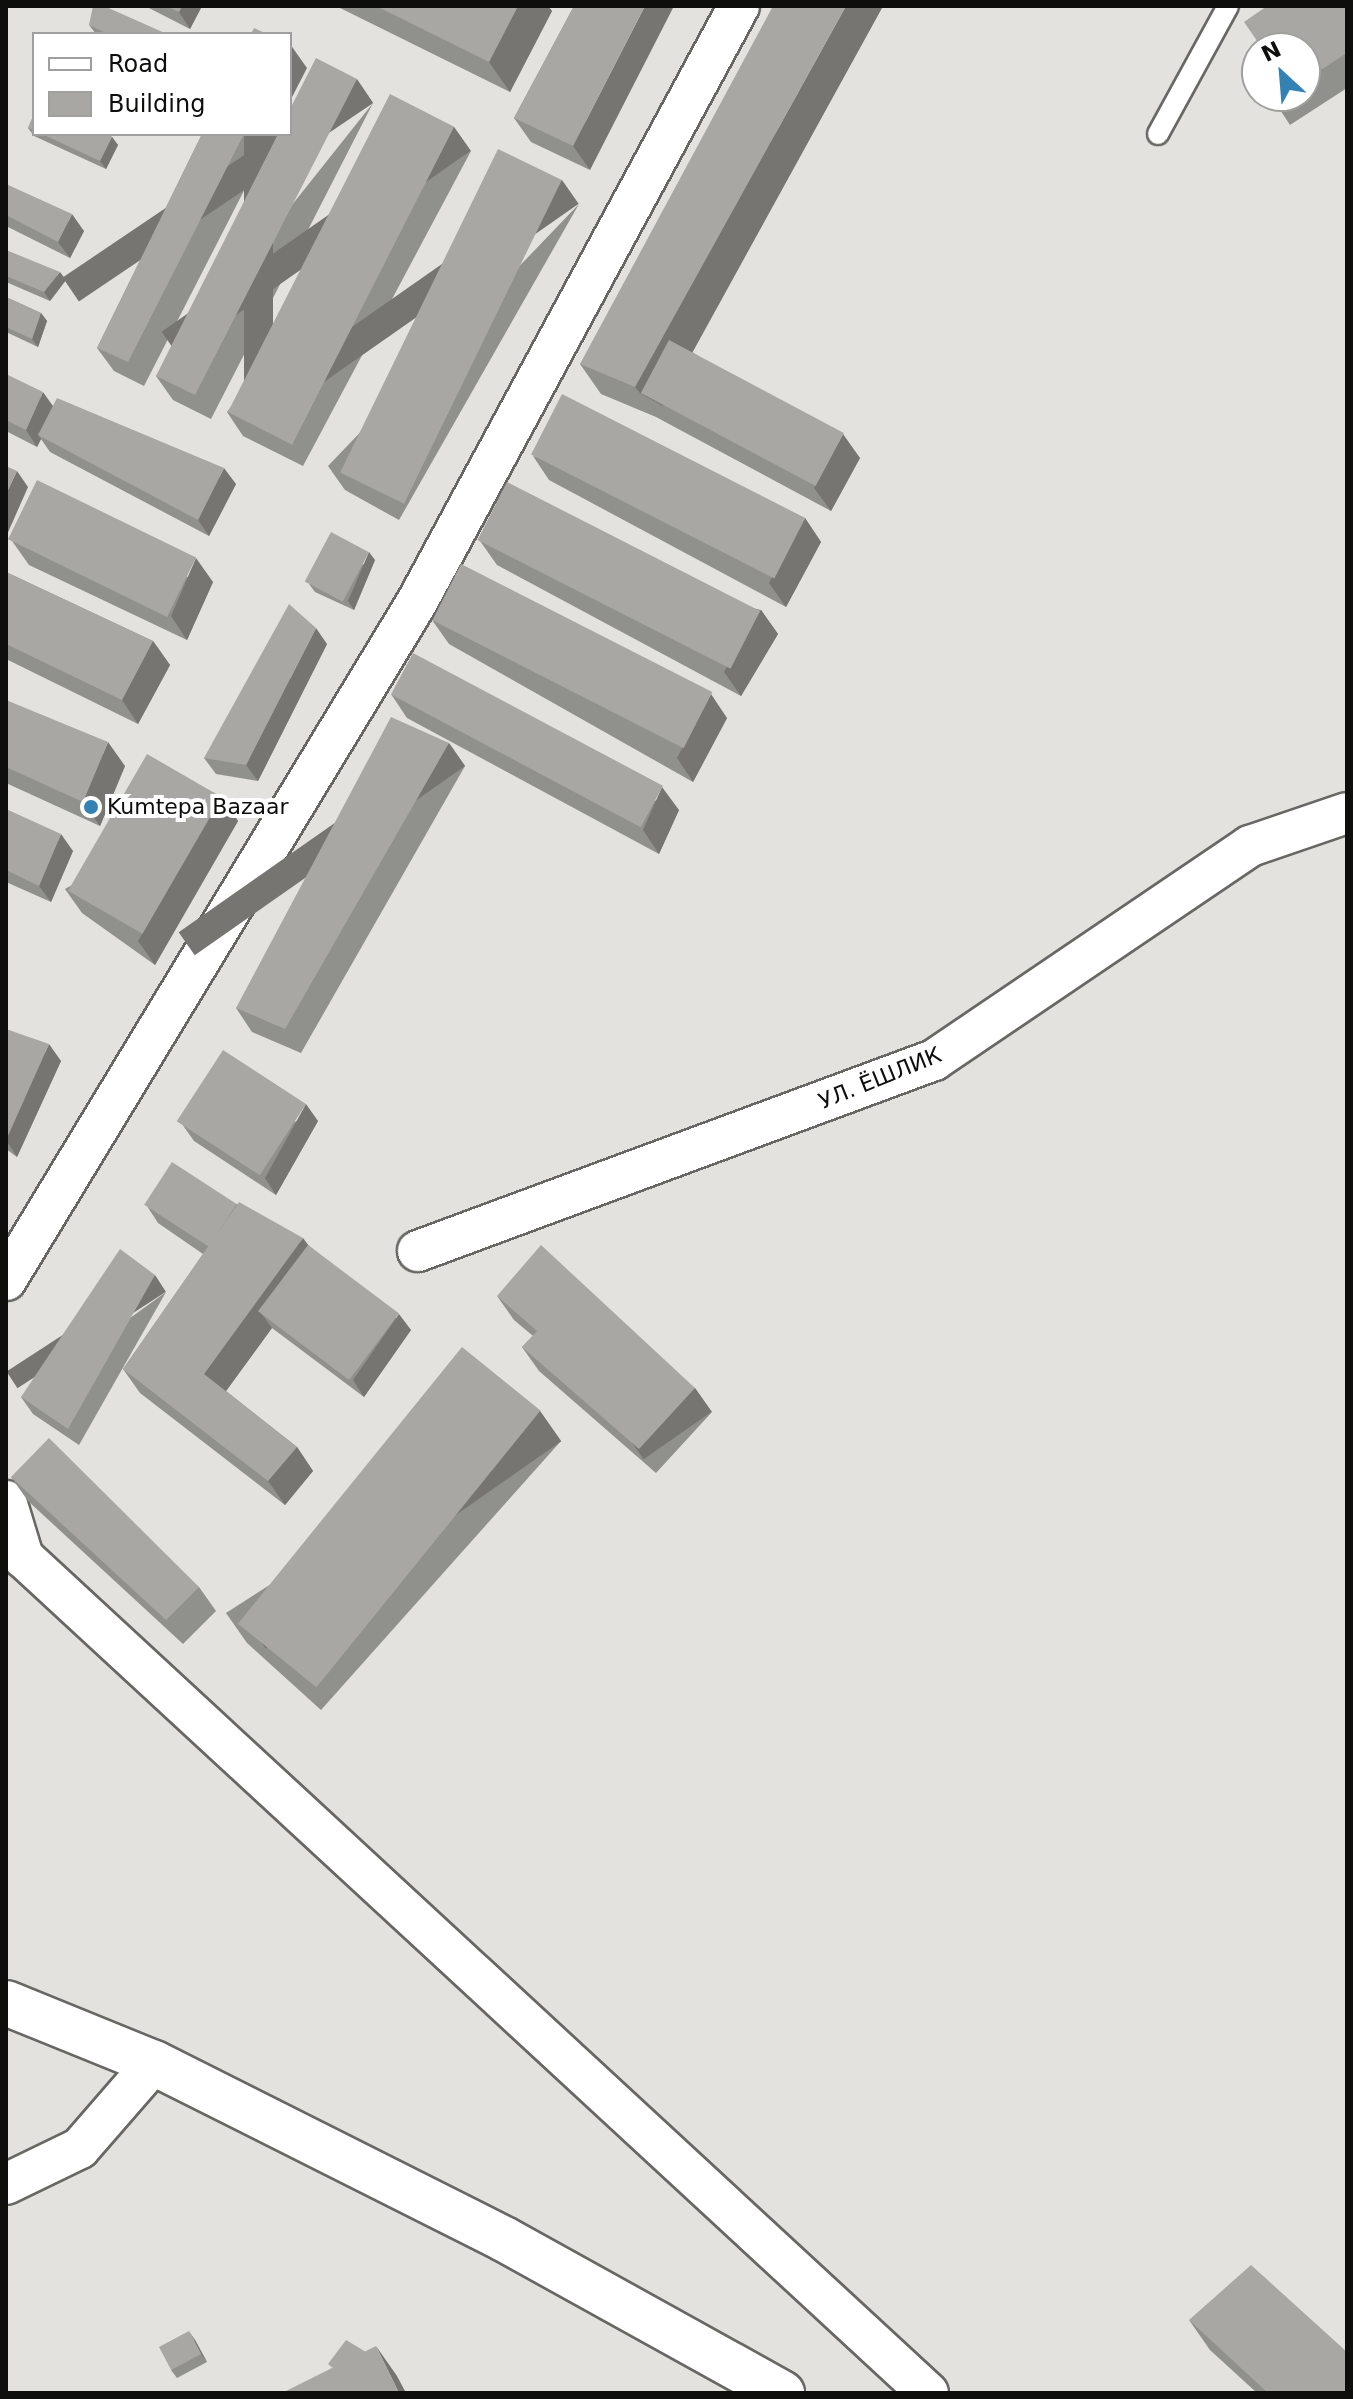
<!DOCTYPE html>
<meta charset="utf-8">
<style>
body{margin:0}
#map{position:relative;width:1353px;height:2399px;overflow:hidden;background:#e3e2de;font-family:"DejaVu Sans",sans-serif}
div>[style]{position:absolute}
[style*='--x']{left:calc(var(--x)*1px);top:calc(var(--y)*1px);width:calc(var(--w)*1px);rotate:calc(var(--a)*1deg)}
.roads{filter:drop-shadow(2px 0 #686764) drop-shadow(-2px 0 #686764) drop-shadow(0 2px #686764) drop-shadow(0 -2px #686764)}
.lane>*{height:20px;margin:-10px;padding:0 10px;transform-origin:10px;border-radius:10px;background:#fff}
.street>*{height:40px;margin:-20px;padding:0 20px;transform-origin:20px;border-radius:20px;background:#fff}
.secondary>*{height:44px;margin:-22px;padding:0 22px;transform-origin:22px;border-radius:22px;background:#fff}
.wall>*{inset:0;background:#90908c}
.shaded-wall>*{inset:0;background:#767572;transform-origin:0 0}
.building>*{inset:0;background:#a8a7a3;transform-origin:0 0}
.dots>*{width:22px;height:22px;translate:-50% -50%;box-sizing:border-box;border:4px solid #fff;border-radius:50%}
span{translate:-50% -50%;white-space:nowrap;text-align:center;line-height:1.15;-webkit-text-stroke:8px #fff;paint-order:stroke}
.poi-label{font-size:22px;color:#0e0e0d}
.left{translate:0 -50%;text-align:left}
.street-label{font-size:22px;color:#0e0e0d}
.frame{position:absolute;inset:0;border:8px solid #0e0e0d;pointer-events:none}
.legend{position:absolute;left:32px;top:32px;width:260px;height:104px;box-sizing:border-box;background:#fff;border:2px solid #9f9f9e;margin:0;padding:10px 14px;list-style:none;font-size:24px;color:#0e0e0d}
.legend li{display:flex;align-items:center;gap:16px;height:40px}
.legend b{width:40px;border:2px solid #9f9f9e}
.north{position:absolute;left:1241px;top:32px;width:80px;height:80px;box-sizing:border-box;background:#fff;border:2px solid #9f9f9e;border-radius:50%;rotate:334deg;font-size:22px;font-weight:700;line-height:32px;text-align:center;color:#0e0e0d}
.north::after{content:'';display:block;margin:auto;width:28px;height:36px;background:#3482b4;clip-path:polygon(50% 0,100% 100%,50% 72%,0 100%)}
</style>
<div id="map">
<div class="roads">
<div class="lane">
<div style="--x:1158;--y:134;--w:146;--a:-61.3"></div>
</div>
<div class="street">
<div style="--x:418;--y:1251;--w:550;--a:-20.31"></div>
<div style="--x:934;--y:1060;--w:382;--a:-34.1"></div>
<div style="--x:1250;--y:846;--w:102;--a:-18.8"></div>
<div style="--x:6;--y:1280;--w:793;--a:-58.78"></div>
<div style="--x:417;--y:602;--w:677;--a:-61.62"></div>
<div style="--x:6;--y:1501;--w:59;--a:73.1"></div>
<div style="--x:23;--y:1557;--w:1232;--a:42.73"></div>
<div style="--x:6;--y:2184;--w:82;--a:-25.9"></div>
<div style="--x:80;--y:2148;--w:113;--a:-49"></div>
</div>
<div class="secondary">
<div style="--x:6;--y:2003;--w:160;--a:22.1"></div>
<div style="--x:154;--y:2063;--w:392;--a:26.7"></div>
<div style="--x:504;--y:2239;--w:318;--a:29"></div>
</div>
</div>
<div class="wall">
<div style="clip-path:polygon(145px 6px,202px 6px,190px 29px)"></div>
<div style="clip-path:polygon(336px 6px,548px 6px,552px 11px,510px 92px)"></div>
<div style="clip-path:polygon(574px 6px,590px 170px,531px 142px,514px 118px)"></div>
<div style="clip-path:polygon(883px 6px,692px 352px,860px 458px,831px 511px,656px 417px,601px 394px,580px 364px)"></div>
<div style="clip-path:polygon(1347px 6px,1347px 88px,1290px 125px,1271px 96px,1305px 96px,1305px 48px)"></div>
<div style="clip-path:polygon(89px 25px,167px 34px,96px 34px)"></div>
<div style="clip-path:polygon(373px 103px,211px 419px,173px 400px,156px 376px)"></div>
<div style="clip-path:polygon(34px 114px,34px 134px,107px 134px,112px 137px,118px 145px,106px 169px,34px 136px,28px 128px)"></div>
<div style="clip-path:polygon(454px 127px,471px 151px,303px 466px,243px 436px,227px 412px)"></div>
<div style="clip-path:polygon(202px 134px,273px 134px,144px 386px,114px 371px,97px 348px)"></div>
<div style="clip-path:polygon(6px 184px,84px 231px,70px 258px,6px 226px)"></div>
<div style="clip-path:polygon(579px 204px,399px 520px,345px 490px,328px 466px)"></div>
<div style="clip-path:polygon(6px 250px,66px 280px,50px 301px,6px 282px)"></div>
<div style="clip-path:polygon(6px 297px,41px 313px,47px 321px,38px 347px,6px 332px)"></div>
<div style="clip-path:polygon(6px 374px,53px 406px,236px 484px,209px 536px,50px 452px,41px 439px,37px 447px,6px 431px)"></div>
<div style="clip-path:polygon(533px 456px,805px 518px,821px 542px,786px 607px,549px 480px)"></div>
<div style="clip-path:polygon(12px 541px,213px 582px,187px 640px,29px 565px)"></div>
<div style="clip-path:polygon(480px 541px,761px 610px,778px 634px,741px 696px,497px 565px)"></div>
<div style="clip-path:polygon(375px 560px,354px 610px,315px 592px,309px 584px)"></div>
<div style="clip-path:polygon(6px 572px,153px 641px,170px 665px,138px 724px,6px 659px)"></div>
<div style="clip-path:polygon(432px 620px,727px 718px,693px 782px,449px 644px)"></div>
<div style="clip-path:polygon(327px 644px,258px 781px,216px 774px,204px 758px)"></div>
<div style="clip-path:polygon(391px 694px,679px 810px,659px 854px,407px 718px)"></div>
<div style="clip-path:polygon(6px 700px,125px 766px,100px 826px,6px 783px)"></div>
<div style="clip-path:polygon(449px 743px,465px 766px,301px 1053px,252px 1032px,236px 1008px)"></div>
<div style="clip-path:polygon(222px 797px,238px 821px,155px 965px,82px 913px,65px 889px)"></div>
<div style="clip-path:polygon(6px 809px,73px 851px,51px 902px,6px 882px)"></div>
<div style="clip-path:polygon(6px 1029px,61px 1061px,17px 1157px,6px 1149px)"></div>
<div style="clip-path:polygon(318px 1121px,276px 1195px,194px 1141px,182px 1124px)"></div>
<div style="clip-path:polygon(237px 1204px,308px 1245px,411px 1330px,364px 1397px,272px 1328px,226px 1391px,297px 1447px,313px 1471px,285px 1505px,140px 1393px,123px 1369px,203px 1254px,158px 1223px,147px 1206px)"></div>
<div style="clip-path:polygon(166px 1292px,79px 1445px,33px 1414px,21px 1397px)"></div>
<div style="clip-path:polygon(497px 1296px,695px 1388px,712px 1412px,656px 1473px,539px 1371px,522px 1347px,533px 1336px,514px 1320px)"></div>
<div style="clip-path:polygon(540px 1411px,561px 1441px,321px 1710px,247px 1643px,226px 1613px)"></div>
<div style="clip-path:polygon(11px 1477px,199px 1587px,216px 1611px,183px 1644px,28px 1501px)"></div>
<div style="clip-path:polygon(1189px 2320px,1347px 2393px,1257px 2393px,1210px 2350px)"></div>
<div style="clip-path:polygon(195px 2340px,207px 2362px,177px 2378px,171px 2370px)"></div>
</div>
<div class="shaded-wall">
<div style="clip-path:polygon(182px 6px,202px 6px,190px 29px,179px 12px)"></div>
<div style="clip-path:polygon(518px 6px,548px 6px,552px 11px,510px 92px,489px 62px)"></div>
<div style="clip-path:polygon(645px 6px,674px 6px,590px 170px,573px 146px)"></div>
<div style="clip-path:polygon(846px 6px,883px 6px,663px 406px,640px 393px,635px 387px)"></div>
<div style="clip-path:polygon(290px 44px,307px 68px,290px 101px)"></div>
<div style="left:357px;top:79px;width:29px;height:355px;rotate:56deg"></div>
<div style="left:454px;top:127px;width:29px;height:357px;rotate:55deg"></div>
<div style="left:244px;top:134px;width:29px;height:256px"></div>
<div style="clip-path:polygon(112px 137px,118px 145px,106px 169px,100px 161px)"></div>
<div style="left:562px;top:180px;width:29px;height:365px;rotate:55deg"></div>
<div style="clip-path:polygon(72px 214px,84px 231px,70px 258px,58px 242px)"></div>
<div style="clip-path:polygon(60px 272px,66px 280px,50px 301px,44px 292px)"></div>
<div style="clip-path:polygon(41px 313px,47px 321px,38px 347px,32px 339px)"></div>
<div style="clip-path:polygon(43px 392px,55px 409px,38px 435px,41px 439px,37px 447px,26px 430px)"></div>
<div style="clip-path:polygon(843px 434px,860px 458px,831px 511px,814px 488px)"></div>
<div style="clip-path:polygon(224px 468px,236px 484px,209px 536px,198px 520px)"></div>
<div style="clip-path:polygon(17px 471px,28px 487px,6px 537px,6px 494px)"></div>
<div style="clip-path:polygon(805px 518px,821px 542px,786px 607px,769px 583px)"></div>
<div style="clip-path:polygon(369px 552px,375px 560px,354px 610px,348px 601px)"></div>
<div style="clip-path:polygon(196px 558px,213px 582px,187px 640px,171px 616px)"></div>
<div style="clip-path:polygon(761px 610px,778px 634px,741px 696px,724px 672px)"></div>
<div style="clip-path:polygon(316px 628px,327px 644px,258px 781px,246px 765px)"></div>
<div style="clip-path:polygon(153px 641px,170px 665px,138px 724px,122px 700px)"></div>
<div style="clip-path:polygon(711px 694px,727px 718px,693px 782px,677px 758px)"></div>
<div style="clip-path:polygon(108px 742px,125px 766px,100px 826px,83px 802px)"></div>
<div style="left:449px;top:743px;width:28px;height:330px;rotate:55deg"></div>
<div style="clip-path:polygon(662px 787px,679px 810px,659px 854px,643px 830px)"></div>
<div style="clip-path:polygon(222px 797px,238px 821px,155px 965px,138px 941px)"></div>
<div style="clip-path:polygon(61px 834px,73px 851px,51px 902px,39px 886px)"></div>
<div style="clip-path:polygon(49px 1044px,61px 1061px,17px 1157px,6px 1140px)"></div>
<div style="clip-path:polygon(306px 1104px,318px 1121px,276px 1195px,265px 1178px)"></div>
<div style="clip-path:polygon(303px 1238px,320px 1261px,261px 1313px,272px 1328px,221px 1398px,204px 1374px)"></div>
<div style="left:155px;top:1275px;width:20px;height:177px;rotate:57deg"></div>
<div style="clip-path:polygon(399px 1314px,411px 1330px,364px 1397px,353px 1380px)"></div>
<div style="left:695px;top:1388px;width:29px;height:83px;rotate:55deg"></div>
<div style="left:540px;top:1411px;width:37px;height:361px;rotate:55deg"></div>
<div style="clip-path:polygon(297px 1447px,313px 1471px,285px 1505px,268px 1481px)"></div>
<div style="clip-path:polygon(189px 2331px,195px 2340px,207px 2362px,201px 2354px)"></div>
<div style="clip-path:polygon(376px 2346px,397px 2376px,406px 2393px,399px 2393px)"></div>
</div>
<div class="building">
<div style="clip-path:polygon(93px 6px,104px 6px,167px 34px,108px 34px,89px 25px)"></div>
<div style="clip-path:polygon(166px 6px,182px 6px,179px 12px)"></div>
<div style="clip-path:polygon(376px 6px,518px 6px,489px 62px)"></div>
<div style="clip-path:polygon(574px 6px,645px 6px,573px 146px,514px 118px)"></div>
<div style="clip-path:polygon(773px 6px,846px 6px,635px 387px,580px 364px)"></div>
<div style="clip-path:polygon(1267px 6px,1347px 6px,1347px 53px,1305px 80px,1305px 48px,1262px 48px,1244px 22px)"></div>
<div style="clip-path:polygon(254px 28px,267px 34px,251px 34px)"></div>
<div style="clip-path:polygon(316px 58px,357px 79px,195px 395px,156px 376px,278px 134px,290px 134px,290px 109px)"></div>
<div style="left:390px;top:94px;width:72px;height:357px;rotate:27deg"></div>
<div style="clip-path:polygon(1271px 96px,1281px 96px,1273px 101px)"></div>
<div style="clip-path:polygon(34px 114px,34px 130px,28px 128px)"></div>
<div style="clip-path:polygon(42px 134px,107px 134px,112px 137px,100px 161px)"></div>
<div style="clip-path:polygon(202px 134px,244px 134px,128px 362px,97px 348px)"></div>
<div style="left:498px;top:149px;width:71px;height:360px;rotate:26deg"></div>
<div style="clip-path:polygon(6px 184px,72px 214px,58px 242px,6px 215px)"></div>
<div style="clip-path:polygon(6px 250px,60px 272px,44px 292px,6px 276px)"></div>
<div style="clip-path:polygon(6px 297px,41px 313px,32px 339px,6px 327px)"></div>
<div style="left:669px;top:340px;width:198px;height:60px;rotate:28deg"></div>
<div style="clip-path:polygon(6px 374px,43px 392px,26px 430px,6px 420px)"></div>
<div style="left:562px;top:394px;width:273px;height:68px;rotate:27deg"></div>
<div style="clip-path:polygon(57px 398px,224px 468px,198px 520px,38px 435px)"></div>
<div style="clip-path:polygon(6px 466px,17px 471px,6px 494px)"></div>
<div style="left:37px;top:480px;width:177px;height:66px;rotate:26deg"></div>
<div style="left:507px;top:482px;width:284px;height:65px;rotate:27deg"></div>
<div style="left:331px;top:532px;width:43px;height:56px;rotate:28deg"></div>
<div style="left:461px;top:564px;width:282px;height:63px;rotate:27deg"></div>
<div style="clip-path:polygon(6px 572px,153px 641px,122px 700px,6px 644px)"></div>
<div style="clip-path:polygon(289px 604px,316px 628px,246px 765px,204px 758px)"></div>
<div style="left:413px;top:653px;width:283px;height:47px;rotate:28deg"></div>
<div style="clip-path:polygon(6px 700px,108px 742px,83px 802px,6px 767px)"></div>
<div style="clip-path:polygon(391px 717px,449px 743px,285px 1029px,236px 1008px)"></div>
<div style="left:147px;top:754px;width:86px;height:158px;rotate:30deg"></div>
<div style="clip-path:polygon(6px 809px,61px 834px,39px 886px,6px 870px)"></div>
<div style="clip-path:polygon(6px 1029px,49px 1044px,6px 1140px)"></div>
<div style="left:223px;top:1050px;width:99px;height:85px;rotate:33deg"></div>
<div style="left:172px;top:1162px;width:77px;height:51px;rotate:33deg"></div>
<div style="clip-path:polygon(239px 1202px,303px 1238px,204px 1374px,297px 1447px,268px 1481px,123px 1369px)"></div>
<div style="left:308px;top:1245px;width:114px;height:83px;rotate:37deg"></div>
<div style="clip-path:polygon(541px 1245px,695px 1388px,639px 1449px,522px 1347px,537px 1331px,497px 1296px)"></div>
<div style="clip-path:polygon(120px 1249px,155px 1275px,68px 1429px,21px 1397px)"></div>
<div style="left:462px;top:1347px;width:101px;height:356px;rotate:39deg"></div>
<div style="clip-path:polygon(49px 1438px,199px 1587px,166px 1620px,11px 1477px)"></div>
<div style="clip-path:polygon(1251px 2265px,1347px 2352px,1347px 2393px,1268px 2393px,1189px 2320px)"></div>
<div style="left:189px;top:2331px;width:26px;height:34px;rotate:62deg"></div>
<div style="clip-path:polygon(346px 2340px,366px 2352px,333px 2368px,328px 2364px)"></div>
<div style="clip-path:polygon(376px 2346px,399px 2393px,282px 2393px)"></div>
</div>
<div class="dots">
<div style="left:91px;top:807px;background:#3482b4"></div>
</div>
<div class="poi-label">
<span class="left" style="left:107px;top:807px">Kumtepa Bazaar</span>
</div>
<div class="street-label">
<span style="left:880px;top:1078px;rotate:-22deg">УЛ. ЁШЛИК</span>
</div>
<div class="frame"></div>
<ul class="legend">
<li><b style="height:10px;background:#fff"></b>Road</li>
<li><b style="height:22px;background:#a8a7a3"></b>Building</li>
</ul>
<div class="north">N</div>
</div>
